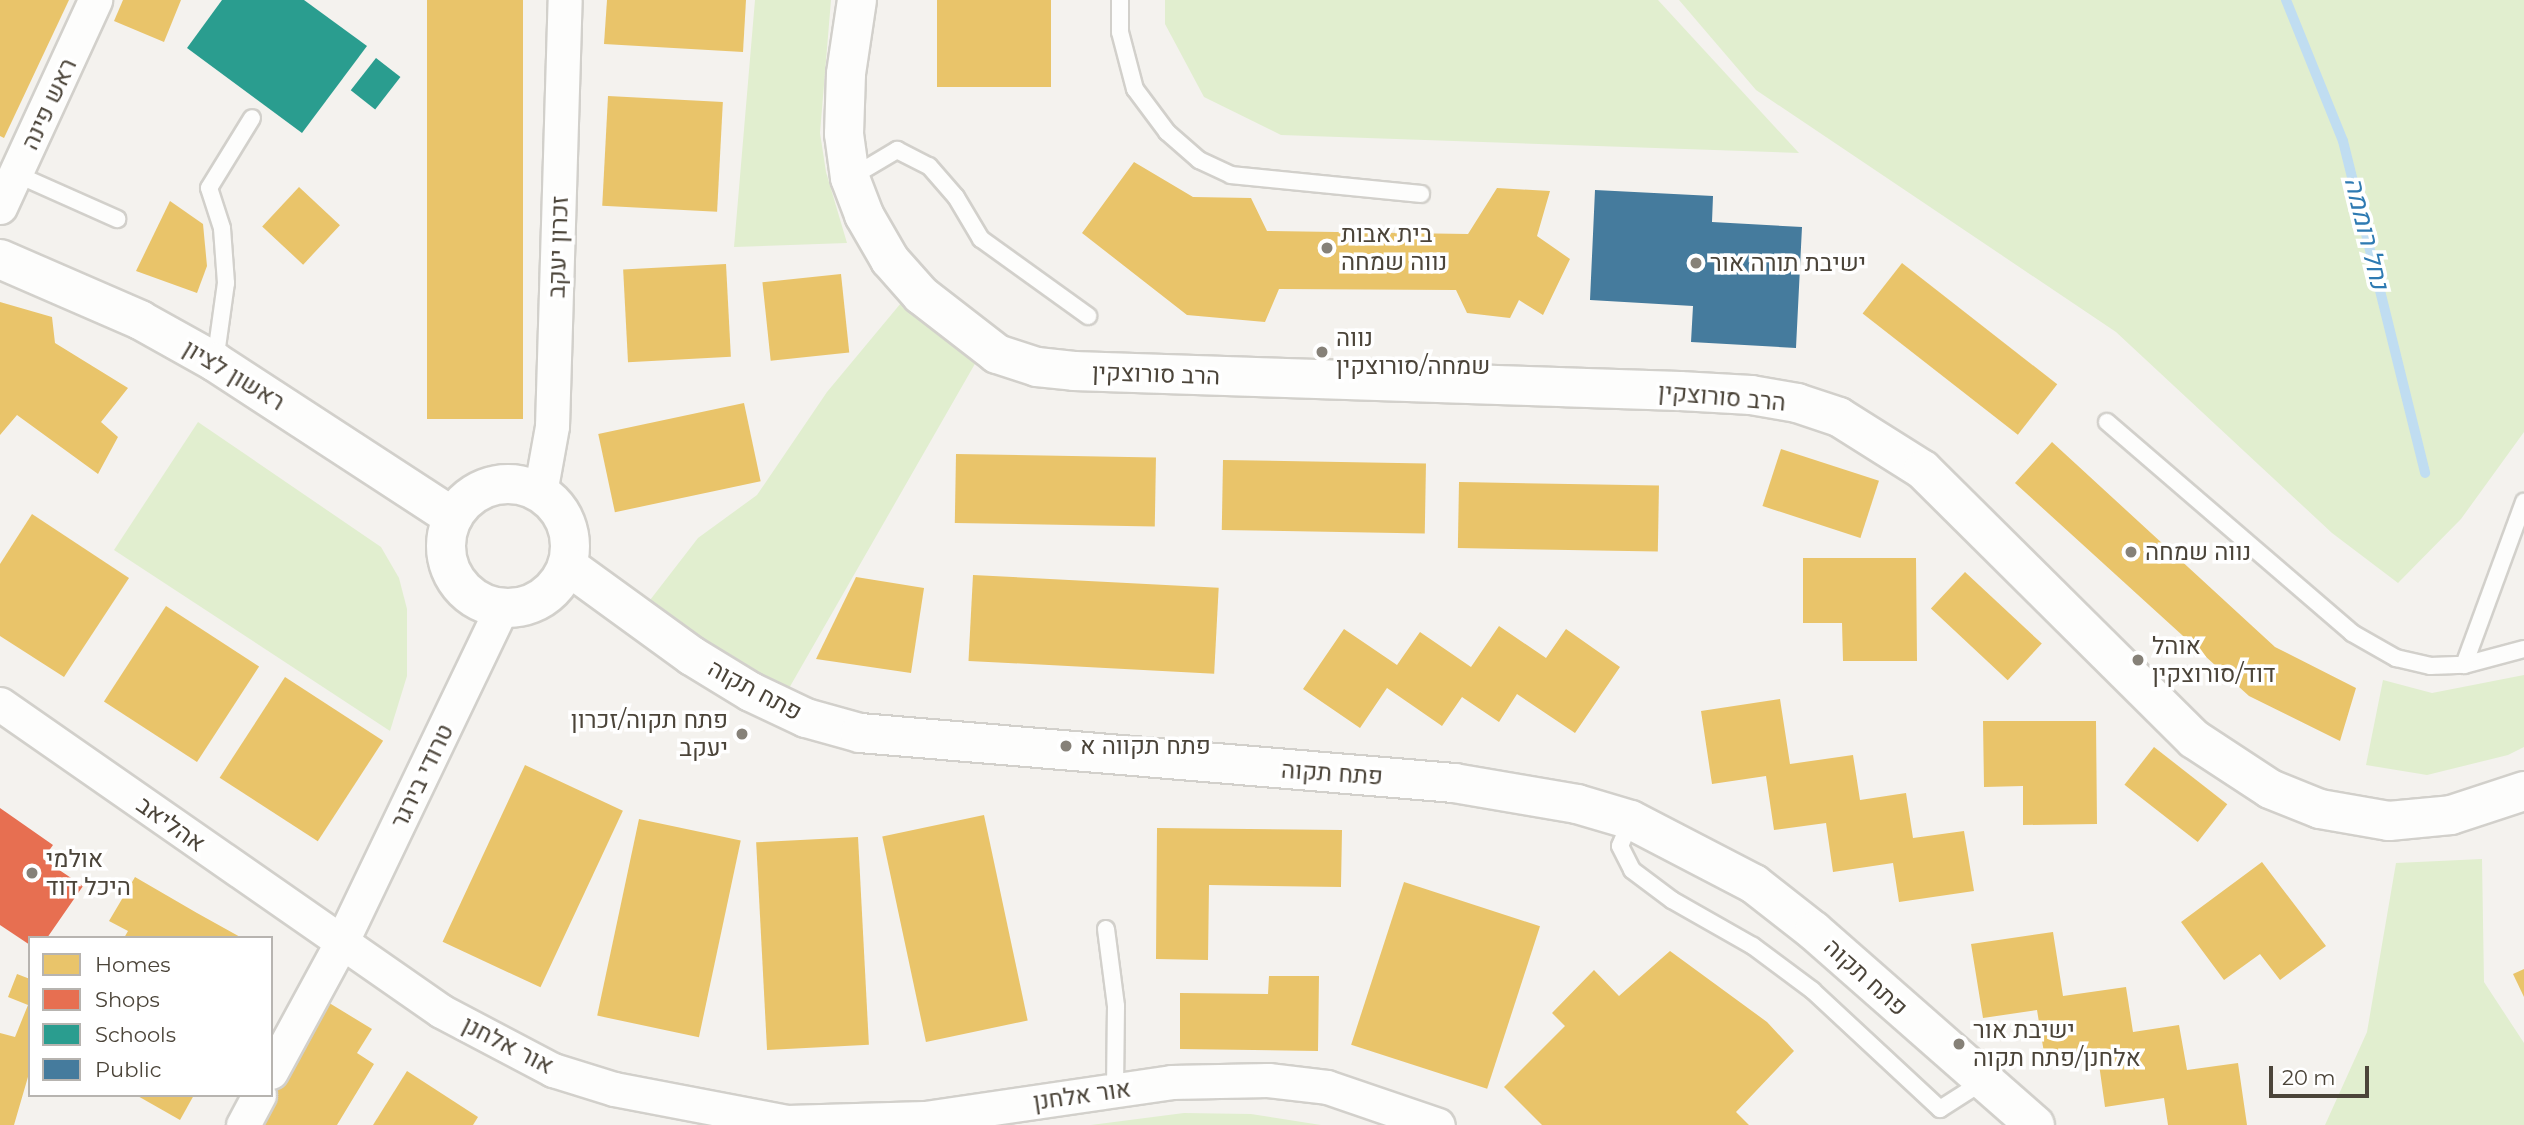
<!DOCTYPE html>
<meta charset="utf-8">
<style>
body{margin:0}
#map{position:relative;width:2524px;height:1125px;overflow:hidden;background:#f4f2ee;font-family:Montserrat,Heebo,sans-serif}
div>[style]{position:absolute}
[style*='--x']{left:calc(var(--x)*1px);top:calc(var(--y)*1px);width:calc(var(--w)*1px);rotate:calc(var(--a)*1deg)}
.green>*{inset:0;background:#e1eecf}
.homes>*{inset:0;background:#e9c46a;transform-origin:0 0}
.shops>*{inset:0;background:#e76f51}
.schools>*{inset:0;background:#2a9d8f;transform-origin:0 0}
.public>*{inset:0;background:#457b9d}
.stream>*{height:10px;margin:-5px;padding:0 5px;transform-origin:5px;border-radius:5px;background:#c0ddf1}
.roads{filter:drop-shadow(2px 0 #d2d0cb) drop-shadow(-2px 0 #d2d0cb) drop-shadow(0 2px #d2d0cb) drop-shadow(0 -2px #d2d0cb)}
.service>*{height:16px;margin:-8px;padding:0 8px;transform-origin:8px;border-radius:8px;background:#fdfdfc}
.minor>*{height:33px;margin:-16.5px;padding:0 16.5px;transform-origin:16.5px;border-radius:16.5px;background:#fdfdfc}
.tertiary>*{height:38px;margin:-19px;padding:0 19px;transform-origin:19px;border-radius:19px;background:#fdfdfc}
.tertiary>.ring{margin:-19px;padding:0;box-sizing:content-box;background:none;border:38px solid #fdfdfc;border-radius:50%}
.dots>*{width:19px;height:19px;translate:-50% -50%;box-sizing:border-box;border:4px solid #fff;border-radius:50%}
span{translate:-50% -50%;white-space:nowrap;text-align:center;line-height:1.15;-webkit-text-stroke:7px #fff;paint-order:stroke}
.street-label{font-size:24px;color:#4b4439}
.poi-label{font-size:24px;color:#4b4439}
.left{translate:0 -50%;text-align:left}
.right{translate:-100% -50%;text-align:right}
.water-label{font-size:26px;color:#2e7ab2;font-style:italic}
.legend{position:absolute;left:28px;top:936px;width:245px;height:161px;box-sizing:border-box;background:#fff;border:2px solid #b7b4b0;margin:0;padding:9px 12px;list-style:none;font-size:21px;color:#4b4439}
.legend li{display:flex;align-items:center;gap:14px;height:35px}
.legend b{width:35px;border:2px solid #b7b4b0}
.scale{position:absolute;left:2269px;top:1066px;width:100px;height:32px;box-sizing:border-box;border:4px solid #4b4439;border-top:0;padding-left:9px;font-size:21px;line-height:24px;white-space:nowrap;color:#4b4439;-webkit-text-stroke:5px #fff;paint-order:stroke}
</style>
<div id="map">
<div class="green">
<div style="clip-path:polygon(755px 0,831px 0,820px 133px,826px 172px,847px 243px,734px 247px)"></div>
<div style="clip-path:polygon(1165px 0,1658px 0,1799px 153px,1281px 135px,1204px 97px,1165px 24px)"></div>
<div style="clip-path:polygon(1679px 0,2524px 0,2524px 432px,2461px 519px,2398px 583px,2332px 533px,2116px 332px,1756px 90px)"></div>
<div style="clip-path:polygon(901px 303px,976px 362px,788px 690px,647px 604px,698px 538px,757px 495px,827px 392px)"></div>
<div style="clip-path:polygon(198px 422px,381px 547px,399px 578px,407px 609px,407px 676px,390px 731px,114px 550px)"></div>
<div style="clip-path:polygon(2524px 675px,2524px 747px,2508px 755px,2427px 775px,2366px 765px,2383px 680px,2432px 693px)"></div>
<div style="clip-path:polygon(2482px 859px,2484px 982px,2524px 1043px,2524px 1125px,2325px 1125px,2367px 1032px,2396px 863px)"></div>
<div style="clip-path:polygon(1184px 1113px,1251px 1114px,1321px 1125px,1091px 1125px)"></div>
</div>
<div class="homes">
<div style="clip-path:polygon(0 0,69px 0,4px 138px,0 136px)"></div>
<div style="clip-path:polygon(123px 0,181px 0,164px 42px,114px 21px)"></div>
<div style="left:427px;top:0;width:96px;height:419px"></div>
<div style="clip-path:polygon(607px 0,746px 0,743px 52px,604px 44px)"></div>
<div style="left:937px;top:0;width:114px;height:87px"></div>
<div style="left:608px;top:96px;width:115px;height:110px;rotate:3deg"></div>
<div style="clip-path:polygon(1134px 162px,1193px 197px,1251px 198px,1267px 231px,1468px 234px,1497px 188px,1550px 191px,1537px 236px,1570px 259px,1543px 315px,1519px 300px,1510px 318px,1467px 313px,1456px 290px,1279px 289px,1265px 322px,1187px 315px,1082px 233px)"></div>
<div style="left:299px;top:187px;width:56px;height:54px;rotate:43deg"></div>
<div style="clip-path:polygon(170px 201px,203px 224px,207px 266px,197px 293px,136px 271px)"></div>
<div style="left:1902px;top:263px;width:197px;height:64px;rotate:38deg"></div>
<div style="left:726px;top:264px;width:93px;height:103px;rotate:87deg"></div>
<div style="left:841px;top:274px;width:79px;height:79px;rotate:84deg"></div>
<div style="clip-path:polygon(0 302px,52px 317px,55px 343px,128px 388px,101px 422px,118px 437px,98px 474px,17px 415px,0 435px)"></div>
<div style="left:744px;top:403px;width:80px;height:149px;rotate:78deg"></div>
<div style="clip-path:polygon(2052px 442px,2275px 647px,2356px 688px,2340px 741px,2249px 696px,2015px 483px)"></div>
<div style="left:1781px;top:449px;width:103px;height:60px;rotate:18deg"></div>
<div style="left:956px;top:454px;width:200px;height:69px;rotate:1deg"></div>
<div style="left:1223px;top:460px;width:203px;height:70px;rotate:1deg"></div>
<div style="left:1459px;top:482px;width:200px;height:66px;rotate:1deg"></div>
<div style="clip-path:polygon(32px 514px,129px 578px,64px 677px,0 636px,0 564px)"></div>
<div style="clip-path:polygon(1803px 558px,1916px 558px,1917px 661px,1843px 661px,1842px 623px,1803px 623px)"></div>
<div style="left:1965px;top:572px;width:105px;height:50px;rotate:43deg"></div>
<div style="left:973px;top:575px;width:246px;height:86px;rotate:3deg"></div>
<div style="clip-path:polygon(856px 577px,924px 588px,911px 673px,816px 659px)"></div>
<div style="left:166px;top:606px;width:111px;height:114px;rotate:33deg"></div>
<div style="clip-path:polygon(1499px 626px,1546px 658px,1566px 629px,1620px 667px,1575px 733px,1517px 694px,1499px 722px,1462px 697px,1442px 726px,1387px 688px,1360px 728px,1303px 689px,1344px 629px,1397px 665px,1420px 632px,1471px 667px)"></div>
<div style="left:285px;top:677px;width:117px;height:120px;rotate:33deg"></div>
<div style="clip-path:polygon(1780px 699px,1790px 764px,1853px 755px,1860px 800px,1906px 793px,1913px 838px,1964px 831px,1974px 891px,1899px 902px,1893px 863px,1833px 872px,1826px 823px,1774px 830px,1766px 776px,1712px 784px,1701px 711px)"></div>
<div style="clip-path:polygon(1983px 721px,2096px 721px,2097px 824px,2023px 825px,2023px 786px,1984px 787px)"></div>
<div style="left:2154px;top:747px;width:93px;height:48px;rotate:38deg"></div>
<div style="left:525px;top:765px;width:108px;height:195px;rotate:25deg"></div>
<div style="left:984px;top:815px;width:210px;height:104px;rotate:78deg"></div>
<div style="left:639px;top:819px;width:104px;height:201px;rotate:12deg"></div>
<div style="clip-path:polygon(1157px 828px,1342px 830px,1341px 887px,1209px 885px,1208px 960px,1156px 959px)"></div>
<div style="left:858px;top:837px;width:208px;height:102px;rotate:87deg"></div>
<div style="clip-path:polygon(2262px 862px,2326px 946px,2280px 980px,2260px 954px,2224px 980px,2181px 922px)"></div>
<div style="clip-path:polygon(135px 877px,197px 913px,242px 938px,124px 938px,128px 931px,109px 921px)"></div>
<div style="left:1404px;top:882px;width:143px;height:171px;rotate:18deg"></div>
<div style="clip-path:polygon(2053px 932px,2063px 996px,2126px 987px,2133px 1032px,2179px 1025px,2187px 1070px,2238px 1063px,2247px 1125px,2168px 1125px,2164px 1098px,2105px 1107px,2098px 1057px,2046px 1065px,2037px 1010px,1983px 1018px,1971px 944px)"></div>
<div style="clip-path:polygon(1670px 951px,1767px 1022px,1794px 1051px,1736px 1112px,1749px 1125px,1542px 1125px,1504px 1087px,1565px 1026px,1552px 1013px,1594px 970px,1619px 996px)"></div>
<div style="clip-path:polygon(2524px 969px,2524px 997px,2513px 974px)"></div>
<div style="clip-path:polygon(17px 974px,30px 979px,30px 1070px,14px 1125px,0 1125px,0 1033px,15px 1037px,28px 1005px,8px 997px)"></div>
<div style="clip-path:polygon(1269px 976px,1319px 976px,1318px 1051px,1180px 1049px,1180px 993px,1268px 994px)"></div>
<div style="clip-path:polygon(326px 1001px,372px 1029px,357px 1053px,374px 1064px,337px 1125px,251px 1125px)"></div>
<div style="clip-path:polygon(407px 1071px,478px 1117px,473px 1125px,373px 1125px)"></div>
<div style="clip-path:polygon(136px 1095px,194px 1095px,180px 1120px)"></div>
</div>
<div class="shops">
<div style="clip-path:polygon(0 808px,53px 845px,43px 859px,83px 886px,47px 938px,30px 938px,30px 945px,0 925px)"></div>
</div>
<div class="schools">
<div style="clip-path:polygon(222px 0,304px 0,367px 46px,302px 133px,187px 48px)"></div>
<div style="left:376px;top:58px;width:31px;height:41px;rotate:38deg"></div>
</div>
<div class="public">
<div style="clip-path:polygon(1595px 190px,1713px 196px,1712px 222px,1802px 227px,1796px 348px,1691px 342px,1693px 306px,1590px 300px)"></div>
</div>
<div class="stream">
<div style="--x:2286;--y:0;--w:152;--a:68"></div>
<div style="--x:2343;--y:141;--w:342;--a:76.1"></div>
</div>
<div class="roads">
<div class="service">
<div style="--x:1120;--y:0;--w:32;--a:90"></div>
<div style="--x:1120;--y:32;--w:59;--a:75.3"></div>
<div style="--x:1135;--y:89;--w:54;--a:53.3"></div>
<div style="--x:1167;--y:132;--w:43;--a:41.2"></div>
<div style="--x:1199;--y:160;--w:35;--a:25"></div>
<div style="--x:1231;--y:175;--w:191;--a:5.7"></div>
<div style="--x:16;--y:174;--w:111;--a:24"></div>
<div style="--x:850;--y:178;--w:55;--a:-30.8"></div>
<div style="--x:897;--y:150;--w:36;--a:27"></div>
<div style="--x:929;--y:166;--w:41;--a:48.9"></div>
<div style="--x:956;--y:197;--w:49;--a:59.2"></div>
<div style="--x:981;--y:239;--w:132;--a:35.7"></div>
<div style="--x:215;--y:362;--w:80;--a:-82.1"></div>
<div style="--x:226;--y:283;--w:55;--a:-94.2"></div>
<div style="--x:222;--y:228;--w:42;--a:-108"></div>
<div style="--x:209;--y:188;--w:82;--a:-58.4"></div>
<div style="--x:2107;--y:422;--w:323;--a:40.7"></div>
<div style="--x:2352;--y:633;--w:51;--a:29.6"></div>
<div style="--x:2396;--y:658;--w:35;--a:13"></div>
<div style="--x:2430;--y:666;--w:34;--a:-2"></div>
<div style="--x:2464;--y:665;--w:62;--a:-14.9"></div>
<div style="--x:2464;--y:665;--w:174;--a:-69.8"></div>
<div style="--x:1631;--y:820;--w:28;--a:113"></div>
<div style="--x:1620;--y:846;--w:27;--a:63"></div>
<div style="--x:1632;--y:870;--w:50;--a:36.9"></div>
<div style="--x:1672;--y:900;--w:93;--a:29.6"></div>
<div style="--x:1753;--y:946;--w:74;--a:36.7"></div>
<div style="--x:1812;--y:990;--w:175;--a:42.9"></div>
<div style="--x:1940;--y:1109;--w:52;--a:-32.5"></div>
<div style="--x:1106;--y:929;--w:78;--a:82.6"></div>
<div style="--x:1116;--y:1006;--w:84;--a:90.7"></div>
</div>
<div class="minor">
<div style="--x:0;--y:207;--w:228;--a:-65.3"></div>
<div style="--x:540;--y:493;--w:68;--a:-79.8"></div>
<div style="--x:552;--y:426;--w:426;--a:-88.3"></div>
<div style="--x:0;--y:704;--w:537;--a:34.84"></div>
<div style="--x:441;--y:1011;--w:127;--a:27.8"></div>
<div style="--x:553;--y:1070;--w:64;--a:17.3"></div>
<div style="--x:614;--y:1089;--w:176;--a:10.8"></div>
<div style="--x:787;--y:1122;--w:138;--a:-1.7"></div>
<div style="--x:925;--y:1118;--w:249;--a:-8.3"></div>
<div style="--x:1171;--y:1082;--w:97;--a:-1.2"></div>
<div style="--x:1268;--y:1080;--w:59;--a:6.8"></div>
<div style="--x:1327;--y:1087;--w:117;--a:18.9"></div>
<div style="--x:271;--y:1072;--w:147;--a:-61.5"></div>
<div style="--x:341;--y:943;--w:370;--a:-64.4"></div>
<div style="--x:243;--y:1125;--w:34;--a:-62"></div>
</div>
<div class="tertiary">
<div style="--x:857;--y:0;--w:75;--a:98.5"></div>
<div style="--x:846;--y:74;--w:60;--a:91.9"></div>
<div style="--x:844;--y:134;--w:44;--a:82.2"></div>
<div style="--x:850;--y:178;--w:40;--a:69"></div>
<div style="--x:864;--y:215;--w:52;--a:60"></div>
<div style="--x:890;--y:260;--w:47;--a:48.5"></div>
<div style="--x:921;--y:295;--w:96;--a:37.8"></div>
<div style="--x:997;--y:354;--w:42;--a:18"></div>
<div style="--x:1037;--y:367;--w:37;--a:6"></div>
<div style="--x:1074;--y:371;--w:606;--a:1.89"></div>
<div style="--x:1680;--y:391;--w:71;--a:3.2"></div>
<div style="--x:1751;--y:395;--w:47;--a:9.9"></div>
<div style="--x:1797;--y:403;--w:44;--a:18.4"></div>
<div style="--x:1839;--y:417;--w:99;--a:32.2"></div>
<div style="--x:1923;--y:470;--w:382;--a:44.8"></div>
<div style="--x:2194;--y:739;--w:91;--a:33.3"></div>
<div style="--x:2270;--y:789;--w:54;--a:21.8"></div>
<div style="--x:2320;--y:809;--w:70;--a:9.9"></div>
<div style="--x:2389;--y:821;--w:62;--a:-5.5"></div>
<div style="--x:2451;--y:815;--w:77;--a:-18.2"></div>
<div style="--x:0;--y:259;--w:153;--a:23.5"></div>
<div style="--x:140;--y:320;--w:86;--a:29.2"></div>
<div style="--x:215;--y:362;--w:284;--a:33.1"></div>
<div class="ring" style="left:446px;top:484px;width:86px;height:86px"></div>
<div style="--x:568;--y:566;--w:153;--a:36"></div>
<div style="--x:692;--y:656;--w:69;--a:31.4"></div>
<div style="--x:751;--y:692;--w:61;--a:25.3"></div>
<div style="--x:806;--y:718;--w:56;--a:15.5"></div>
<div style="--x:860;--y:733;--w:596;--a:4.81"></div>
<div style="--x:1454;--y:783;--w:125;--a:9.7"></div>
<div style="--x:1577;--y:804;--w:56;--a:16.5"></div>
<div style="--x:1631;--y:820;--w:139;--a:27.5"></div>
<div style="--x:1754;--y:884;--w:76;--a:38.1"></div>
<div style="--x:1814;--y:931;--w:294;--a:41.3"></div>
</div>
</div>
<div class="dots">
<div style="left:1327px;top:248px;background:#868178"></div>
<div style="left:1696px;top:263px;background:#868178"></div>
<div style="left:1322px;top:352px;background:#868178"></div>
<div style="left:2131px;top:552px;background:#868178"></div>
<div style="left:2138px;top:660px;background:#868178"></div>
<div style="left:742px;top:734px;background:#868178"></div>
<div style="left:1066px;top:746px;background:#868178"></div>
<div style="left:32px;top:873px;background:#868178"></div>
<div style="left:1959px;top:1044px;background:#868178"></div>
</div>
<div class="street-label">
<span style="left:49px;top:104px;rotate:-65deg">ראש פינה</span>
<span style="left:558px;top:247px;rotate:-88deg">זכרון יעקב</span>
<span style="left:1156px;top:374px;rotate:2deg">הרב סורוצקין</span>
<span style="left:234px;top:375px;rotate:31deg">ראשון לציון</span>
<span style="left:1722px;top:397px;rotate:5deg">הרב סורוצקין</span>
<span style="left:755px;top:690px;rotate:28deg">פתח תקוה</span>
<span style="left:1332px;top:773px;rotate:4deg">פתח תקוה</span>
<span style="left:422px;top:776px;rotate:-64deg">טרודי בירגר</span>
<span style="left:171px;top:824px;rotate:35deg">אהליאב</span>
<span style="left:1866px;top:977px;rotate:42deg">פתח תקוה</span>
<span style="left:508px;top:1045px;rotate:27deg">אור אלחנן</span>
<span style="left:1082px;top:1095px;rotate:-8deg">אור אלחנן</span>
</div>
<div class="poi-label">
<span class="left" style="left:1341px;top:248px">בית אבות<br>נווה שמחה</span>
<span class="left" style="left:1710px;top:263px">ישיבת תורה אור</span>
<span class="left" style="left:1336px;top:352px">נווה<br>שמחה/סורוצקין</span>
<span class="left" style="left:2145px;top:552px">נווה שמחה</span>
<span class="left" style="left:2152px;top:660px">אוהל<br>דוד/סורוצקין</span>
<span class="right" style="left:728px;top:734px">פתח תקוה/זכרון<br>יעקב</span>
<span class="left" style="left:1080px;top:746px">פתח תקווה א</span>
<span class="left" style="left:46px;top:873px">אולמי<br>היכל דוד</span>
<span class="left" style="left:1973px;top:1044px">ישיבת אור<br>אלחנן/פתח תקוה</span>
</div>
<div class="water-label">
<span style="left:2366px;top:233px;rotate:76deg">נחל רוממה</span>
</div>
<ul class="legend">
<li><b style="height:19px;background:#e9c46a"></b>Homes</li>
<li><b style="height:19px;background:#e76f51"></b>Shops</li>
<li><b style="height:19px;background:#2a9d8f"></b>Schools</li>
<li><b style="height:19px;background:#457b9d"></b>Public</li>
</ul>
<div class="scale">20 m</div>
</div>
